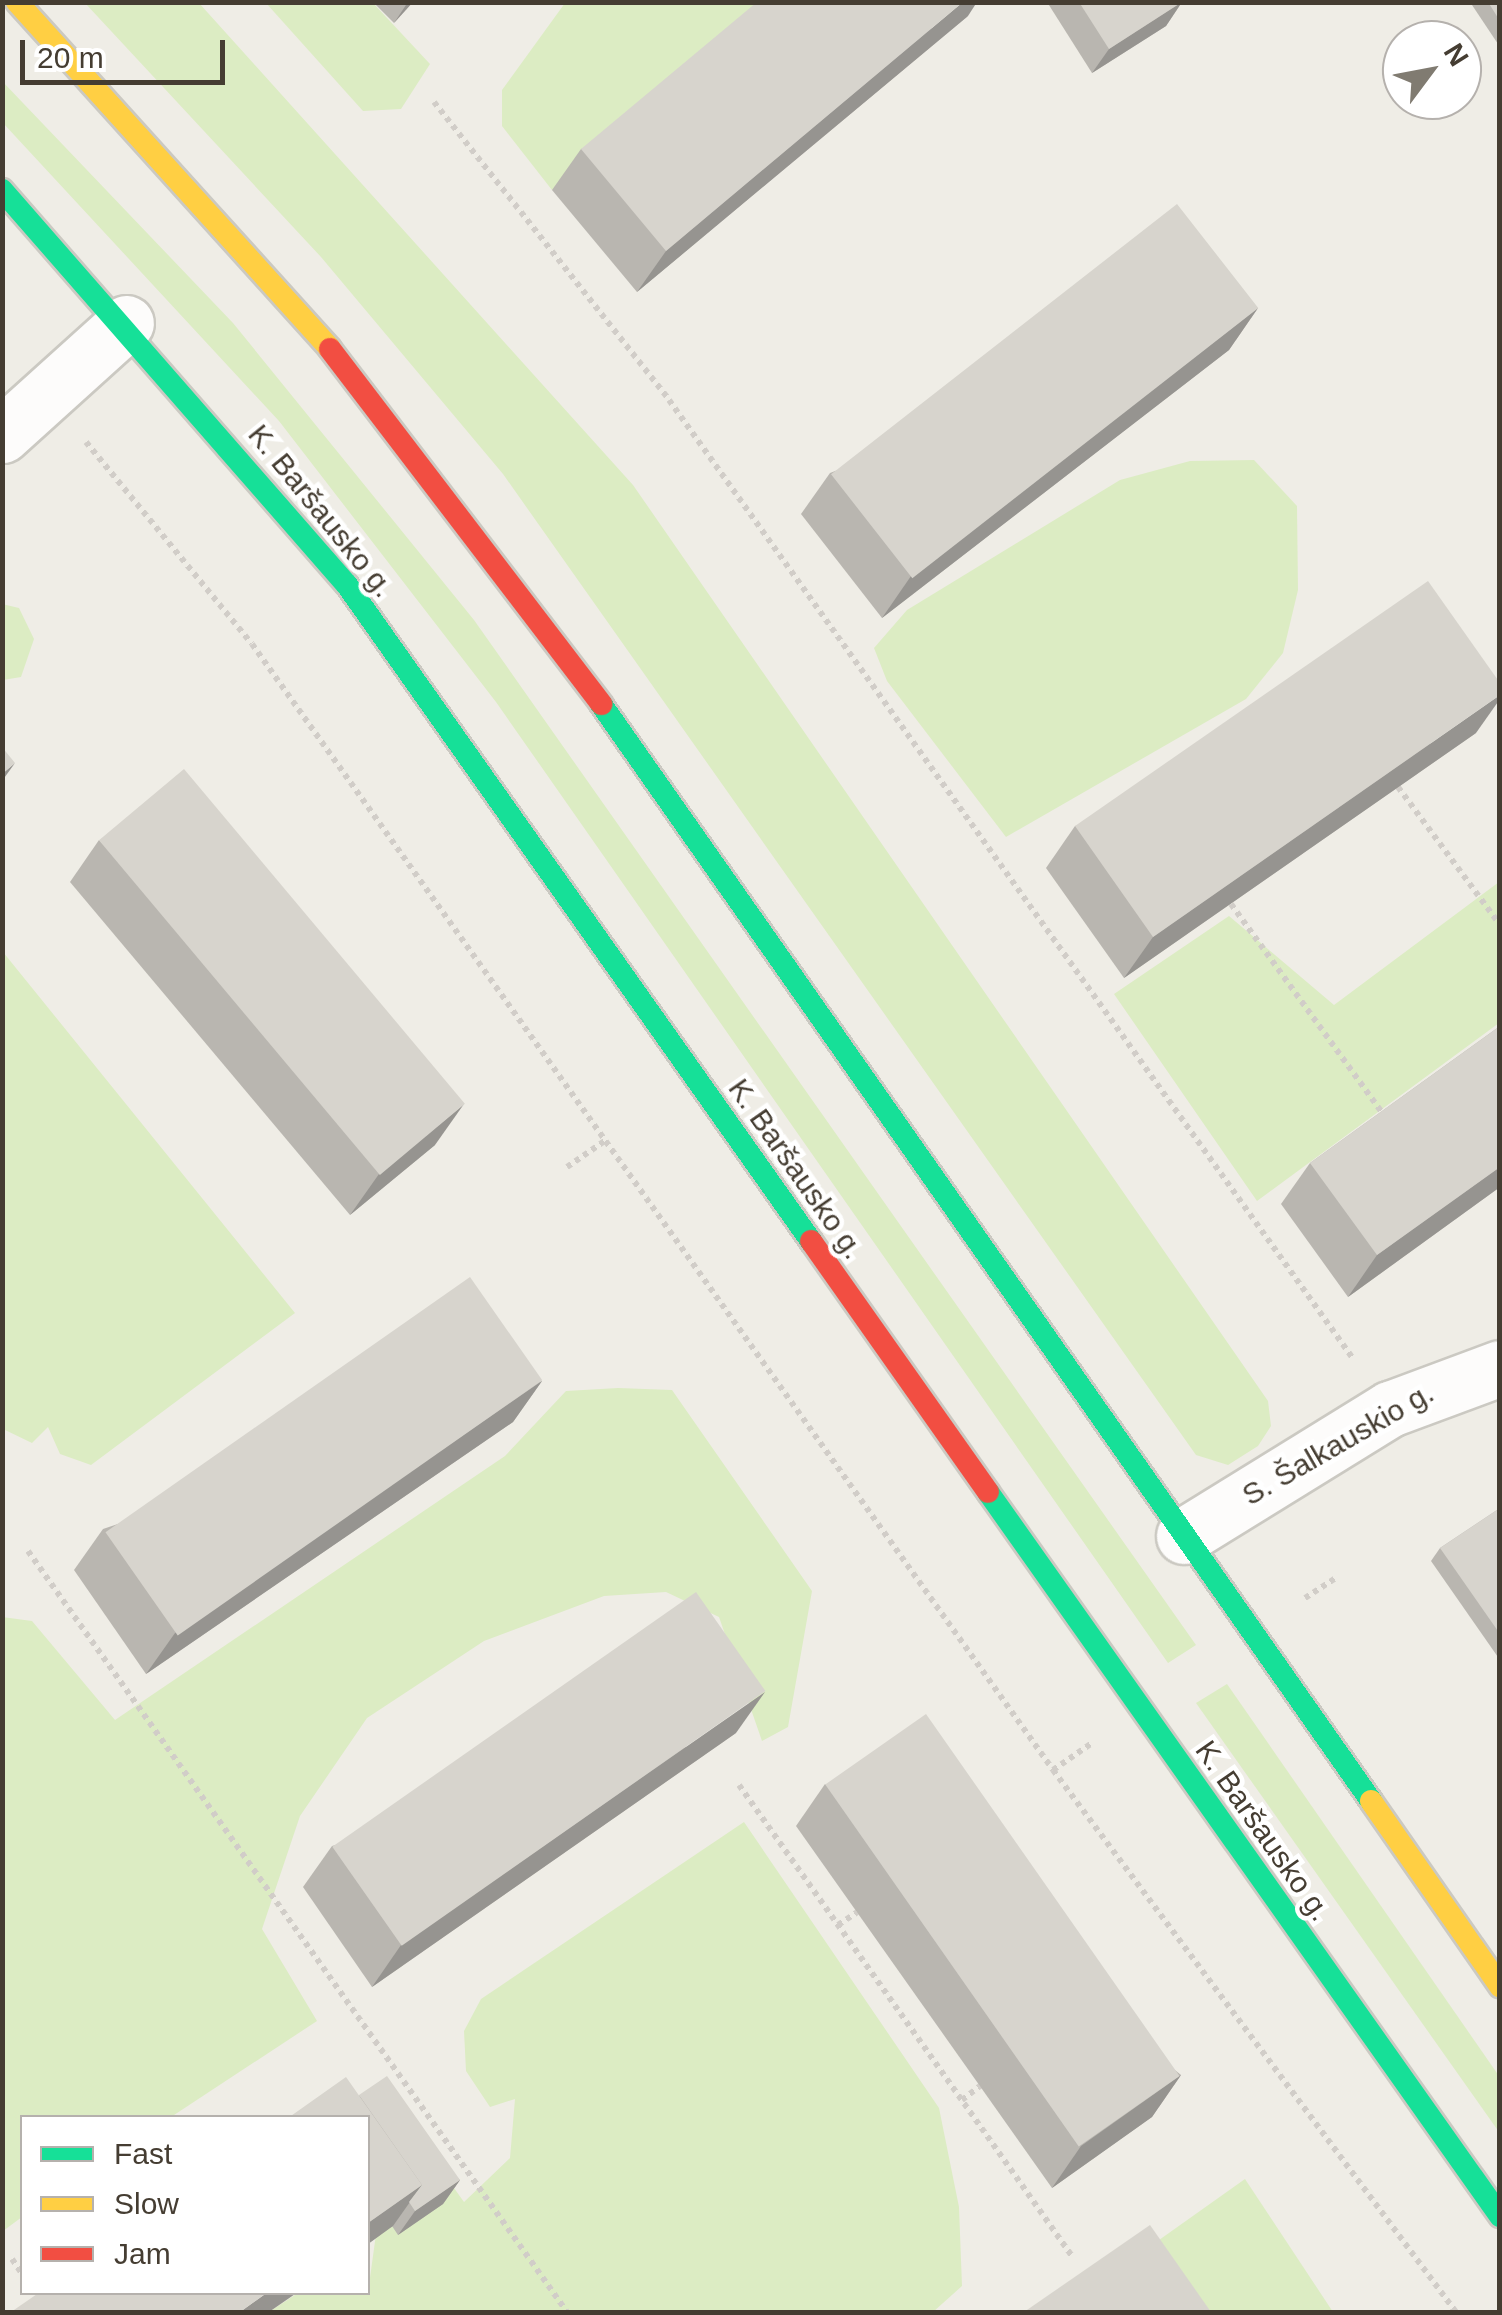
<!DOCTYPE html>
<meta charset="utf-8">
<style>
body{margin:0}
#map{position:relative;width:1502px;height:2315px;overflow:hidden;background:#efede6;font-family:Helvetica,sans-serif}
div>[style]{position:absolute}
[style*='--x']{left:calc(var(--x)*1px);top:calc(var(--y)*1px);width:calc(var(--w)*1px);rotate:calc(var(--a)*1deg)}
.green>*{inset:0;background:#dcecc3}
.path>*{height:6px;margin-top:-3px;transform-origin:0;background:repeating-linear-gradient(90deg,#d1cdc8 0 5px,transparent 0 10px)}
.roads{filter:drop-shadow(2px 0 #cbc9c2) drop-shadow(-2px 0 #cbc9c2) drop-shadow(0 2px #cbc9c2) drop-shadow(0 -2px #cbc9c2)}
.street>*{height:55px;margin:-27.5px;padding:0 27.5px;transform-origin:27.5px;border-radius:27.5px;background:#fdfcfb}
.fast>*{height:22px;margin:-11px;padding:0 11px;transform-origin:11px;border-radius:11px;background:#16e098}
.slow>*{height:22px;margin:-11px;padding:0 11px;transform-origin:11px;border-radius:11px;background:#ffcf43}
.jam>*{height:22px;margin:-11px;padding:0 11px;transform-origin:11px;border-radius:11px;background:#f24e42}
.wall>*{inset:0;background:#b9b6b0}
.shaded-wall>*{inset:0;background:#969490}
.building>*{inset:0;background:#d7d4cd;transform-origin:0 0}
span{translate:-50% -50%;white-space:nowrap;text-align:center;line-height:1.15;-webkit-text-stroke:9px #fff;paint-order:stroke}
.street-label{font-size:30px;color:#453d32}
.frame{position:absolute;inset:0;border:5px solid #453d32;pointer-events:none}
.legend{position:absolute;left:20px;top:2115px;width:350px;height:180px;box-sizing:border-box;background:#fff;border:2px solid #b5b1ad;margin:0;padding:12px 18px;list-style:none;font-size:30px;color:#453d32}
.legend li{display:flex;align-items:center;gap:20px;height:50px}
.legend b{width:50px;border:2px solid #b5b1ad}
.north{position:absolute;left:1382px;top:20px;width:100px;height:100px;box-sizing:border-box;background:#fff;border:2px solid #b5b1ad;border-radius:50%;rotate:58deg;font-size:28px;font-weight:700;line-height:40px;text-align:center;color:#453d32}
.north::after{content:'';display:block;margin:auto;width:35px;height:45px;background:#807b71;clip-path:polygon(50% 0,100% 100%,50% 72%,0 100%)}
.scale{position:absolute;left:20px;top:40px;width:205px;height:45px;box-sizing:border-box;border:5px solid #453d32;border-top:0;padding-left:12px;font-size:30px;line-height:35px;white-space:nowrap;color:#453d32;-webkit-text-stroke:8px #fff;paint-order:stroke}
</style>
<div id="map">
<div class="green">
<div style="clip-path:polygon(85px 3px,199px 3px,633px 485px,1268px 1401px,1271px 1426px,1258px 1446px,1228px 1465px,1196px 1455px,503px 474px,321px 257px)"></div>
<div style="clip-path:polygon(266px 3px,373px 3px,430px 64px,401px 109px,363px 111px)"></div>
<div style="clip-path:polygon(565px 3px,777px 3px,552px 190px,502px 126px,502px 90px)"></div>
<div style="clip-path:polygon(2px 81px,233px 323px,474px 620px,1196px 1645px,1168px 1663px,496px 702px,279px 421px,3px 123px)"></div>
<div style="clip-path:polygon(1254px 460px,1297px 506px,1298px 590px,1283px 653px,1246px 699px,1006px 837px,887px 681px,874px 648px,907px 610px,1120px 480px,1190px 461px)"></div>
<div style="clip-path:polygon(2px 604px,19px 608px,34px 639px,21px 677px,3px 680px)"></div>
<div style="clip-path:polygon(1499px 882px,1499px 1023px,1257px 1201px,1114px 994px,1229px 916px,1334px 1005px)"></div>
<div style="clip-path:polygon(3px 952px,295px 1313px,91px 1465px,60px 1454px,48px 1427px,32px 1443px,3px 1429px)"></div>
<div style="clip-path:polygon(618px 1388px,672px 1390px,812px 1591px,788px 1727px,762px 1741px,719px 1617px,666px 1592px,604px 1596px,484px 1641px,367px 1718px,300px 1816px,262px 1929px,317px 2021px,171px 2117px,22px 2118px,22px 2217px,3px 2231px,2px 1617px,32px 1621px,115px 1720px,505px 1456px,566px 1391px)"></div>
<div style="clip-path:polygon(1227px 1684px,1499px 2076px,1499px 2132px,1196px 1703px)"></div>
<div style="clip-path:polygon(744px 1822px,939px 2108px,959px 2207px,962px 2286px,933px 2312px,269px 2312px,298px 2293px,368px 2292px,394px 2104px,464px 2202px,510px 2158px,515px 2099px,490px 2107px,466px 2071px,464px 2031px,481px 1999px)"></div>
<div style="clip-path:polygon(1245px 2179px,1333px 2312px,1153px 2312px,1121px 2267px)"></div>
</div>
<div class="path">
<div style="--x:434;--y:102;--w:380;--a:51.7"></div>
<div style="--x:669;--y:400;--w:1179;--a:54.49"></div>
<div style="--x:86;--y:442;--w:261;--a:50.6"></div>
<div style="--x:252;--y:644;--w:1382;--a:54.57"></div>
<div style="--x:1053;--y:1770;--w:675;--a:53.37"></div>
<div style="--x:1398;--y:787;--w:172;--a:53.5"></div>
<div style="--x:1231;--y:904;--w:263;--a:54.1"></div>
<div style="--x:567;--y:1167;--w:47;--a:-34.7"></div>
<div style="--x:28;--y:1551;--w:933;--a:54.69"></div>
<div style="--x:1305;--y:1598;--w:38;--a:-33"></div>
<div style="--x:1053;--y:1770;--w:47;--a:-34.7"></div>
<div style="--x:739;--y:1785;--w:577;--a:54.74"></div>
<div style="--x:838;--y:1925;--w:23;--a:-34"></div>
<div style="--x:962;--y:2100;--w:23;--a:-38"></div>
<div style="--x:12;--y:2259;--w:18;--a:56"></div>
</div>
<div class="roads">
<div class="street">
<div style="--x:2;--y:435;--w:167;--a:-42.1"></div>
<div style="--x:1184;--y:1536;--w:242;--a:-31.7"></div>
<div style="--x:1390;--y:1409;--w:117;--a:-20.4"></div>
</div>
<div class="fast">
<div style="--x:2;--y:190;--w:524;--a:48.87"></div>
<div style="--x:347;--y:585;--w:804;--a:54.73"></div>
<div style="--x:601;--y:704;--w:1340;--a:54.93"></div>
<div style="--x:988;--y:1492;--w:887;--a:54.73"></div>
</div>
<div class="slow">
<div style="--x:17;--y:2;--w:467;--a:47.9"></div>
<div style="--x:1371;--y:1801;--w:226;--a:55.1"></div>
</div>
<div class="jam">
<div style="--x:330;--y:349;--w:447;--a:52.6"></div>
<div style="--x:811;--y:1241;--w:307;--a:54.8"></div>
</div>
</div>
<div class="wall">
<div style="clip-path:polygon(373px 2px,413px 2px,394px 23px)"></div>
<div style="clip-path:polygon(1047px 2px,1182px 2px,1166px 26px,1092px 73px)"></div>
<div style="clip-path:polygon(1470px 2px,1500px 2px,1500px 47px)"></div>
<div style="clip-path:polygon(968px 16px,637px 292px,552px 190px,581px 149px)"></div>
<div style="clip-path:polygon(1258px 308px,1229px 350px,882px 618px,801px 514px,830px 473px)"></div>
<div style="clip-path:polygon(1476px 733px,1124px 978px,1046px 868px,1075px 826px)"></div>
<div style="clip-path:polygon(99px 840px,435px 1145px,350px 1215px,70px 882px)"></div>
<div style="clip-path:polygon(1500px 1026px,1500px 1187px,1348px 1297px,1281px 1204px,1310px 1163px)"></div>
<div style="clip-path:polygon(542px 1381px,513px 1422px,146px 1674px,74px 1570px,103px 1529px)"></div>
<div style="clip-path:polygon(1500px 1508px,1500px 1660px,1431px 1561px,1440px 1548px)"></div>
<div style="clip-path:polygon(736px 1733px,372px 1987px,303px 1887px,332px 1846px)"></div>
<div style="clip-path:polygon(825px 1784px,1181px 2075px,1152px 2117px,1052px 2188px,796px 1826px)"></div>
<div style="clip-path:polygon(359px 2095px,460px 2180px,443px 2204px,398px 2235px,392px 2226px,368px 2244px)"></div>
</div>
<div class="shaded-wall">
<div style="clip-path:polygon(408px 2px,413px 2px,394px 23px)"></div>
<div style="clip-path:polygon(963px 2px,977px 2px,968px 16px,637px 292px,666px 251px)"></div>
<div style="clip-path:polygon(1182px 2px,1166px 26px,1092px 73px,1109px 49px)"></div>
<div style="clip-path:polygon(1258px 308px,1229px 350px,882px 618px,911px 576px)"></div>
<div style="clip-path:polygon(1500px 695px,1500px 699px,1476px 733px,1124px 978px,1153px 937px)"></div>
<div style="clip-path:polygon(15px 763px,2px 781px,2px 774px)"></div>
<div style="clip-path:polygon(464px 1104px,435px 1145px,350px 1215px,379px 1174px)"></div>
<div style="clip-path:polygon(1500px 1167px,1500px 1187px,1348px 1297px,1377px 1255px)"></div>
<div style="clip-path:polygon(542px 1381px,513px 1422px,146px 1674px,175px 1633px)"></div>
<div style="clip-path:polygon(765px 1692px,736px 1733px,372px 1987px,401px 1945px)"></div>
<div style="clip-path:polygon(1181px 2075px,1152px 2117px,1052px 2188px,1081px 2146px)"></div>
<div style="clip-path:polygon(460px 2180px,443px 2204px,398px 2235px,415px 2211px)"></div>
<div style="clip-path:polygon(422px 2185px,393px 2226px,368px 2244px,368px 2223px)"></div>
<div style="clip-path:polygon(268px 2292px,298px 2292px,269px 2312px,240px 2312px)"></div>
</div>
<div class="building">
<div style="clip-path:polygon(757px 2px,963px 2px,666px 251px,581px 149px)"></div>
<div style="clip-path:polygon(1079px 2px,1182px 2px,1109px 49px)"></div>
<div style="clip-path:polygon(1488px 2px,1500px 2px,1500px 21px)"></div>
<div style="left:1177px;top:204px;width:132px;height:439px;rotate:52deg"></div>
<div style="clip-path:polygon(1428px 581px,1500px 683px,1500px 695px,1153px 937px,1075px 826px)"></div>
<div style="clip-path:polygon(2px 747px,15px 763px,2px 774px)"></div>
<div style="left:184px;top:769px;width:437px;height:111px;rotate:50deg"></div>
<div style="clip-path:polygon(1500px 1026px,1500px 1167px,1377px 1255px,1310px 1163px)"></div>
<div style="left:470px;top:1277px;width:126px;height:445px;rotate:55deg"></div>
<div style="clip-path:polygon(1500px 1508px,1500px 1634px,1440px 1548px)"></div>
<div style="left:696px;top:1592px;width:121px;height:444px;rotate:55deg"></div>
<div style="left:926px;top:1714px;width:442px;height:123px;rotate:55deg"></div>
<div style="clip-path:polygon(387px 2076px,460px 2180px,415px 2211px,409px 2202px,422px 2185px,359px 2095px)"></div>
<div style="clip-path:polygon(346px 2077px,422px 2185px,368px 2223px,368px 2118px,288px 2118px)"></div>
<div style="clip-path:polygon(1150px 2225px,1211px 2312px,1024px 2312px)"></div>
<div style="clip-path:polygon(40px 2292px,268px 2292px,240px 2312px,11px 2312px)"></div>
</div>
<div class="street-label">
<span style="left:321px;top:511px;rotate:51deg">K. Baršausko g.</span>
<span style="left:796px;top:1169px;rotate:55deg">K. Baršausko g.</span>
<span style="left:1338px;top:1444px;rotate:-30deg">S. Šalkauskio g.</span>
<span style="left:1263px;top:1831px;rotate:55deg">K. Baršausko g.</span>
</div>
<div class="frame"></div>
<ul class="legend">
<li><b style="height:12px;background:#16e098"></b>Fast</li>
<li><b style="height:12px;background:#ffcf43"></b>Slow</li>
<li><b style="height:12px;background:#f24e42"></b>Jam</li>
</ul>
<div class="north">N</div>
<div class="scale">20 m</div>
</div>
